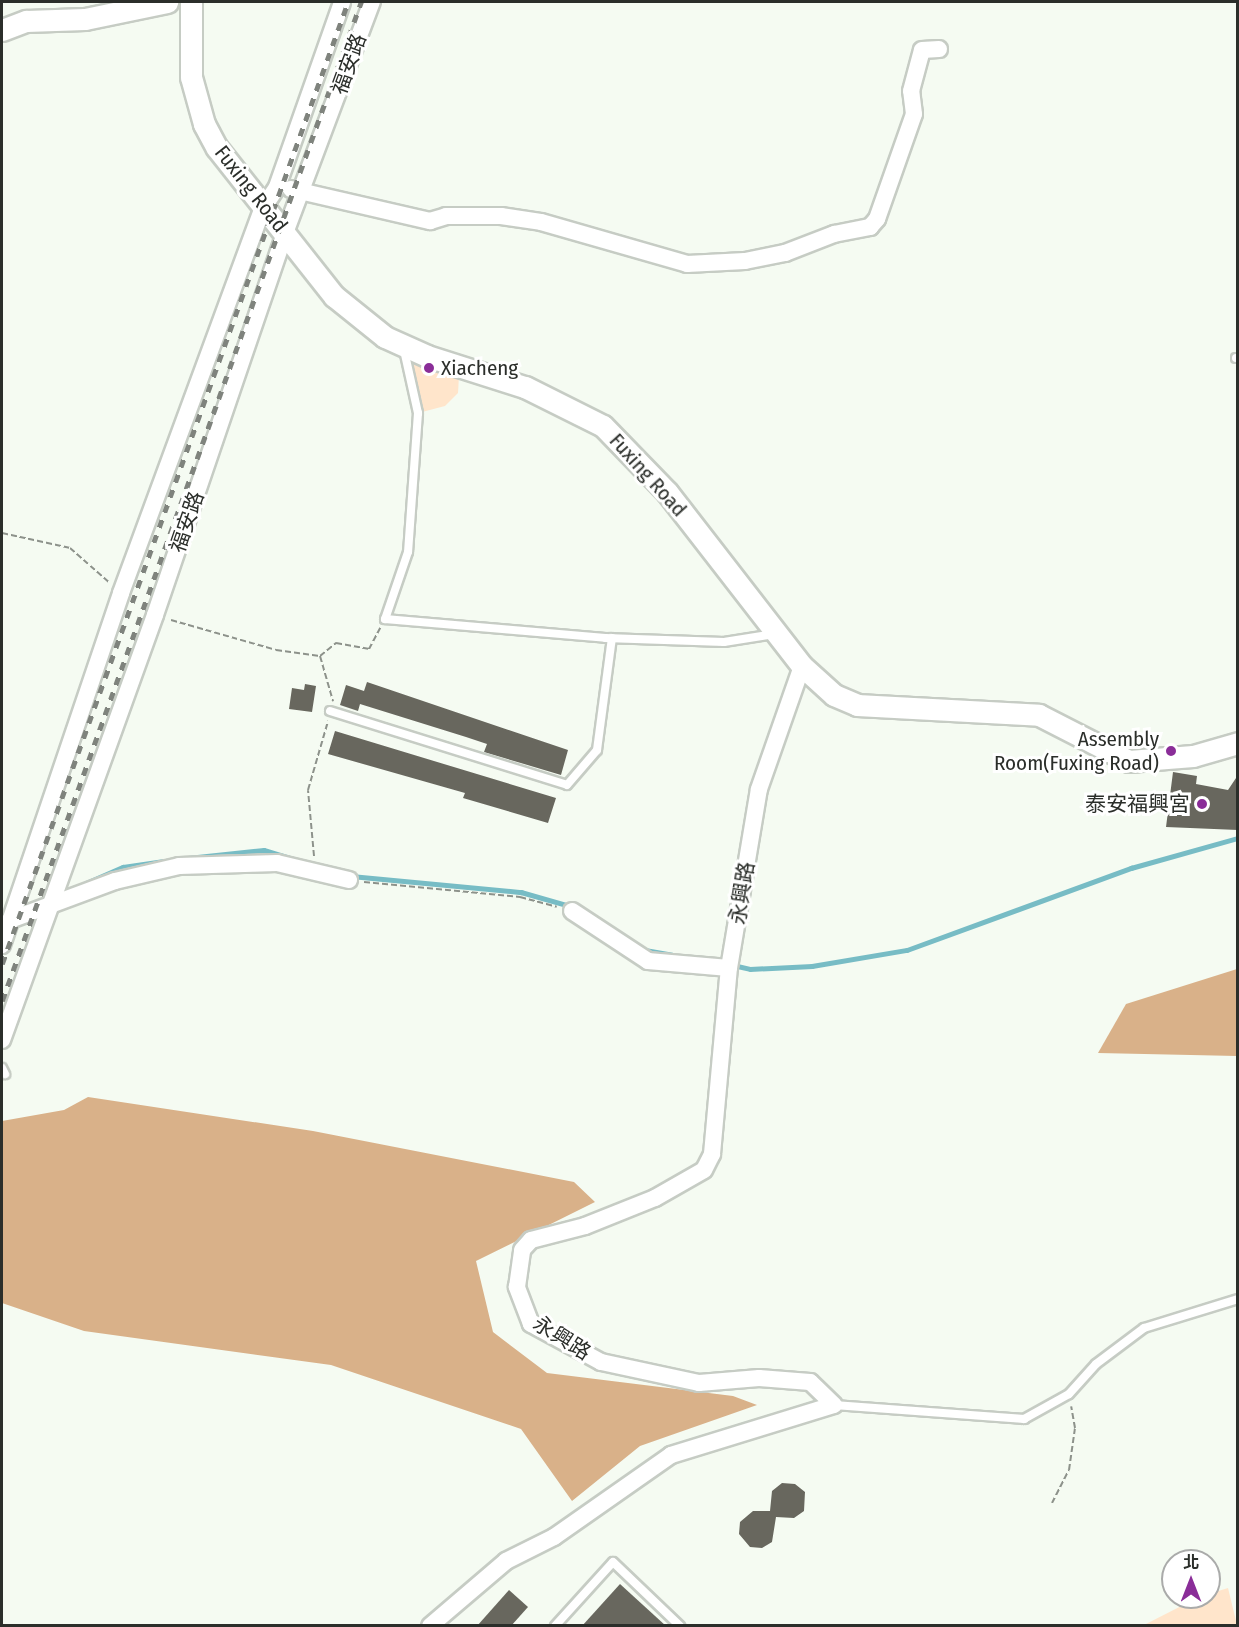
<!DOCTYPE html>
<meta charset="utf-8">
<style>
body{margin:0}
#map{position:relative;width:1239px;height:1627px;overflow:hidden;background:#f5fbf2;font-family:"Fira Sans Condensed","Noto Sans TC",sans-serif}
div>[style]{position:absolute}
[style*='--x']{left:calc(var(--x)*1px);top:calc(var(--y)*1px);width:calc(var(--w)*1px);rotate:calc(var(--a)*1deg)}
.green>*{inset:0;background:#ffe5cb}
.forest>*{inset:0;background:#d9b189}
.stream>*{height:4.5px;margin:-2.25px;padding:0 2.25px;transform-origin:2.25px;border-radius:2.25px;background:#77bcc5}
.building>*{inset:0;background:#68675e}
.path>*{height:2px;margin-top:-1px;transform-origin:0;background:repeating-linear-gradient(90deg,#8d928b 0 6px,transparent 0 9px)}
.roads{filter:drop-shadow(2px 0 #c6ccc4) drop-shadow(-2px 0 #c6ccc4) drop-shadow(0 2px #c6ccc4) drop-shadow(0 -2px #c6ccc4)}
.service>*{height:8px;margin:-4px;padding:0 4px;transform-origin:4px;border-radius:4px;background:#fff}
.minor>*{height:16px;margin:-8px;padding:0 8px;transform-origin:8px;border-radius:8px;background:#fff}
.tertiary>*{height:21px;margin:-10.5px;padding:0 10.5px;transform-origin:10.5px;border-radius:10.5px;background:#fff}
.rail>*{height:4.5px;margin-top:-2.25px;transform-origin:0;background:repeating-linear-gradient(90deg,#7f837d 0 8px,transparent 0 16px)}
.dots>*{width:16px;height:16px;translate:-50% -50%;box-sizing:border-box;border:3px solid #fff;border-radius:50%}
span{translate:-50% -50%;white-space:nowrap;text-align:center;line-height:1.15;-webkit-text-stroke:6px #fff;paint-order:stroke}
.street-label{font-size:21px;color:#2b2e2a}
.poi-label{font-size:21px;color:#2b2e2a}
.left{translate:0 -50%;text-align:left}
.right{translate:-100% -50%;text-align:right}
.frame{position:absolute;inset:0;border:3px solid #2b2e2a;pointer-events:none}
.north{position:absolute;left:1161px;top:1549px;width:60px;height:60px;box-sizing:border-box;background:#fff;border:2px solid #aaabaa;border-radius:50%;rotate:0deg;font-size:16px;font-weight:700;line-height:24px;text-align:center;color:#2b2e2a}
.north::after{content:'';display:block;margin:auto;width:21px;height:27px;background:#8a2d98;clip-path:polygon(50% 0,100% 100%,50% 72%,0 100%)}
</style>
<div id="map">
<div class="green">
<div style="clip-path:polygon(411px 358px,459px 376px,458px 393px,445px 406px,422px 412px)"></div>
<div style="clip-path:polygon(1228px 1588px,1237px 1625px,1144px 1625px,1199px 1597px)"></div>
</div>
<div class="forest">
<div style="clip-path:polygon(1237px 969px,1237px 1056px,1098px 1053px,1126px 1004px)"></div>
<div style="clip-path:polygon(88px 1097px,313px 1131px,574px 1182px,595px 1202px,476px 1261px,493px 1332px,547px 1373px,733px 1396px,757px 1405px,640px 1446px,572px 1501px,521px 1429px,331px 1365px,84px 1331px,2px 1303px,2px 1121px,64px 1110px)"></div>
</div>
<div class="stream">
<div style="--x:188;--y:858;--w:76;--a:-6"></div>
<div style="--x:264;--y:850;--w:31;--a:17"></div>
<div style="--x:351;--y:876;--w:171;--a:5.4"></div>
<div style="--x:521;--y:892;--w:51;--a:15.9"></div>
<div style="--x:86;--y:883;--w:40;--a:-23.4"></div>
<div style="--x:123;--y:867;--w:41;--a:-8.3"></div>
<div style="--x:645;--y:950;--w:27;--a:10"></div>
<div style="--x:733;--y:965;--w:17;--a:13"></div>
<div style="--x:750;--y:969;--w:62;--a:-2.8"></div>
<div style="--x:812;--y:966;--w:96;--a:-9.6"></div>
<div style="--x:907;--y:950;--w:239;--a:-20.1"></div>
<div style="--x:1131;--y:868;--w:111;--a:-15.7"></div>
</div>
<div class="building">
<div style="clip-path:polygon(367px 682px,568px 750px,561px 775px,484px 752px,487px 744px,466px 737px,360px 704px,358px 711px,340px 705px,346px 685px,364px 691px)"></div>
<div style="clip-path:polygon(305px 684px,316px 686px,312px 712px,289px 709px,292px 688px,304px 690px)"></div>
<div style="clip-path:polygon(335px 731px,556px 798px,548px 823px,463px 798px,465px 793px,328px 754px)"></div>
<div style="clip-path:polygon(1173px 772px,1197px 776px,1196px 784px,1228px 790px,1238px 775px,1238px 830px,1166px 827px)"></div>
<div style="clip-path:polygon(782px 1483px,795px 1484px,805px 1492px,804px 1511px,794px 1518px,776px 1517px,772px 1542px,762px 1548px,750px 1547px,739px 1534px,740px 1522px,753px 1511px,770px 1511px,772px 1491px)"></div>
<div style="clip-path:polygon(620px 1584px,666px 1626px,582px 1626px)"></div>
<div style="clip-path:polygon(509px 1590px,528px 1607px,511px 1626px,477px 1626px)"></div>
</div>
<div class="path">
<div style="--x:2;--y:533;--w:70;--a:12.4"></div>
<div style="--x:70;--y:548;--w:53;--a:41.2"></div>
<div style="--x:171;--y:620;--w:109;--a:15.9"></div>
<div style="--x:276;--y:650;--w:44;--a:7.8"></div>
<div style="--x:320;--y:656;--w:21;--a:-39"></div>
<div style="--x:336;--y:643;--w:34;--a:10"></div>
<div style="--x:369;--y:649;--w:24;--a:-62"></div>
<div style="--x:320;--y:656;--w:47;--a:73.9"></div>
<div style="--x:314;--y:856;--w:66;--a:-95.2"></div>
<div style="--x:308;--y:790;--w:72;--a:-73.8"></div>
<div style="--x:364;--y:882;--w:157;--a:5.5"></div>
<div style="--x:520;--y:897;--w:38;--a:15"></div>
<div style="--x:1052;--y:1503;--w:37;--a:-63"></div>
<div style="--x:1069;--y:1470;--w:42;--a:-81.9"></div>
<div style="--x:1075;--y:1428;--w:22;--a:-100"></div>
</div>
<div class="roads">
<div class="service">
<div style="--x:404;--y:350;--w:65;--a:77.5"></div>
<div style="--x:418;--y:413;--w:139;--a:94.1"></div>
<div style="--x:408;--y:552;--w:71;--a:108.9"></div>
<div style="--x:385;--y:619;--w:221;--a:4.9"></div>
<div style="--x:605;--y:638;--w:119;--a:1.9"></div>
<div style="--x:724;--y:642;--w:51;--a:-9.1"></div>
<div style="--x:1236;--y:358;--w:2;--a:0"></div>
<div style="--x:330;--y:711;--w:248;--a:17.3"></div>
<div style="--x:567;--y:785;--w:46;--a:-49.4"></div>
<div style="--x:597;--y:750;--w:113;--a:-82.4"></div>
<div style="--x:2;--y:1068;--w:7;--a:63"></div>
<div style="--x:834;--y:1405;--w:191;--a:4.2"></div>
<div style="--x:1024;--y:1419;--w:51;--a:-29.1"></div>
<div style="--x:1069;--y:1394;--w:40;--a:-48"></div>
<div style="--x:1096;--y:1364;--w:60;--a:-36.9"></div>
<div style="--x:1144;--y:1328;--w:98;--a:-17.1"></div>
<div style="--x:555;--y:1626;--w:86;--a:-47.8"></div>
<div style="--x:613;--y:1562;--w:93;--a:43.7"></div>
</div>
<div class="minor">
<div style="--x:291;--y:189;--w:143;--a:13"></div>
<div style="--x:430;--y:221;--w:17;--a:-17"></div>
<div style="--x:446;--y:216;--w:55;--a:0"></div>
<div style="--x:501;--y:216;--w:40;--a:8.5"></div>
<div style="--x:541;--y:222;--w:152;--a:16"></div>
<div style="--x:687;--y:264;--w:58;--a:-3"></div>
<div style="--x:745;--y:261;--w:41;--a:-11.3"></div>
<div style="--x:785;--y:253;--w:53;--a:-21.2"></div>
<div style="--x:834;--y:234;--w:37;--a:-11"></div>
<div style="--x:870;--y:227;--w:11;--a:-49"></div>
<div style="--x:877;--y:219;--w:111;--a:-70.6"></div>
<div style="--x:914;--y:114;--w:23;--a:-97"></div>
<div style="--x:911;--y:91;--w:42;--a:-75"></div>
<div style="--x:922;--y:50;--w:17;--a:-3"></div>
<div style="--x:572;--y:911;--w:91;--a:33.3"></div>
<div style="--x:648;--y:961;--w:81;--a:4.9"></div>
<div style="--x:10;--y:920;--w:112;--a:-20.4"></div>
<div style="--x:115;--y:881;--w:66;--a:-13.2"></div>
<div style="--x:179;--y:866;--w:98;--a:-1.8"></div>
<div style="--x:277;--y:863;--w:74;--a:13.3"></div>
<div style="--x:2;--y:945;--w:372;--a:-71.3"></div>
<div style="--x:121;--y:593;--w:410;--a:-69.8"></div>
<div style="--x:263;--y:208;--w:25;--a:-56"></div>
<div style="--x:277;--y:187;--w:196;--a:-70.6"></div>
<div style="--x:2;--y:1040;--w:452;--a:-70.2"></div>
<div style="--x:155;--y:615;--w:404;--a:-71.2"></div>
<div style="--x:285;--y:233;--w:247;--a:-69.4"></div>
<div style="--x:430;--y:1626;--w:100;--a:-40.5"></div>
<div style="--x:506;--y:1561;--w:54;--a:-26.6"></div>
<div style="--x:554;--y:1537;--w:143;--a:-35"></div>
<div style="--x:671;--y:1455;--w:170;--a:-17.1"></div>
<div style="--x:834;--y:1405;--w:33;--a:-136"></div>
<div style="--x:810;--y:1382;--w:51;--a:-175.5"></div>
<div style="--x:759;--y:1378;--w:60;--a:175.2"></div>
<div style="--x:699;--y:1383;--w:100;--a:-167.9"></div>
<div style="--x:601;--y:1362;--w:80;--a:-151.5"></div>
<div style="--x:531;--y:1324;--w:40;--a:-111"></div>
<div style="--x:517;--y:1287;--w:37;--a:-82"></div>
<div style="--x:522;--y:1250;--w:13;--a:-48"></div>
<div style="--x:531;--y:1240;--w:56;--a:-14.5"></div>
<div style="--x:585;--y:1226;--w:75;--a:-21.8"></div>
<div style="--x:655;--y:1198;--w:56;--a:-29.7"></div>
<div style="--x:704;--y:1170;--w:18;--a:-63"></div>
<div style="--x:712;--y:1154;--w:187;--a:-84.8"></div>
<div style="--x:729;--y:968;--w:181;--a:-80.5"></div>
<div style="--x:759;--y:789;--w:130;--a:-70.7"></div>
</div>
<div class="tertiary">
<div style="--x:191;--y:2;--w:75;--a:90"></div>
<div style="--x:191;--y:77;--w:49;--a:74.5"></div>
<div style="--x:204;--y:124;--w:27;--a:62"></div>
<div style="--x:217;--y:148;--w:189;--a:51.7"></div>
<div style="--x:334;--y:296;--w:65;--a:38.8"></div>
<div style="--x:385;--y:337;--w:46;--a:24.3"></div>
<div style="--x:427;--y:356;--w:103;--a:17.6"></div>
<div style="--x:525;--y:387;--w:87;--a:26.6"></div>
<div style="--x:603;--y:426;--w:92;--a:45.9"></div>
<div style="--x:667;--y:492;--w:220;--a:52.2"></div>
<div style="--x:802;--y:666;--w:43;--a:42.2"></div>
<div style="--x:834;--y:695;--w:25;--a:23"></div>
<div style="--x:857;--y:705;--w:182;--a:3.1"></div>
<div style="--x:1039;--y:715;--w:101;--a:27.1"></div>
<div style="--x:1129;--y:761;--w:64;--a:-4.5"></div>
<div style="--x:1193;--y:756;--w:47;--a:-16.1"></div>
<div style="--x:2;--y:30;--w:26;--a:-21"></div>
<div style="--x:26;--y:21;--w:59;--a:-1.9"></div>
<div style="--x:85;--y:19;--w:84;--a:-11.7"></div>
</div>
</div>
<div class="rail">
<div style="--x:2;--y:964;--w:1022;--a:-70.22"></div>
<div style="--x:2;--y:1001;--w:1062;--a:-70.23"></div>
</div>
<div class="dots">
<div style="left:429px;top:368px;background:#8a2d98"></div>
<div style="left:1171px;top:751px;background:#8a2d98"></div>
<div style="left:1202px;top:804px;background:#8a2d98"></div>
</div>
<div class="street-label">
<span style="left:349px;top:64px;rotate:-70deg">福安路</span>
<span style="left:251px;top:189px;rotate:52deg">Fuxing Road</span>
<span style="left:648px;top:475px;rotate:48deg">Fuxing Road</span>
<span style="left:187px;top:522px;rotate:-71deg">福安路</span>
<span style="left:742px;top:893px;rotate:-81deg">永興路</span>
<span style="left:562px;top:1338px;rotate:32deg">永興路</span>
</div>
<div class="poi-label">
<span class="left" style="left:441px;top:368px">Xiacheng</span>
<span class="right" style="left:1159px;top:751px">Assembly<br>Room(Fuxing Road)</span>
<span class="right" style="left:1190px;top:804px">泰安福興宮</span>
</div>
<div class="frame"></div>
<div class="north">北</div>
</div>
